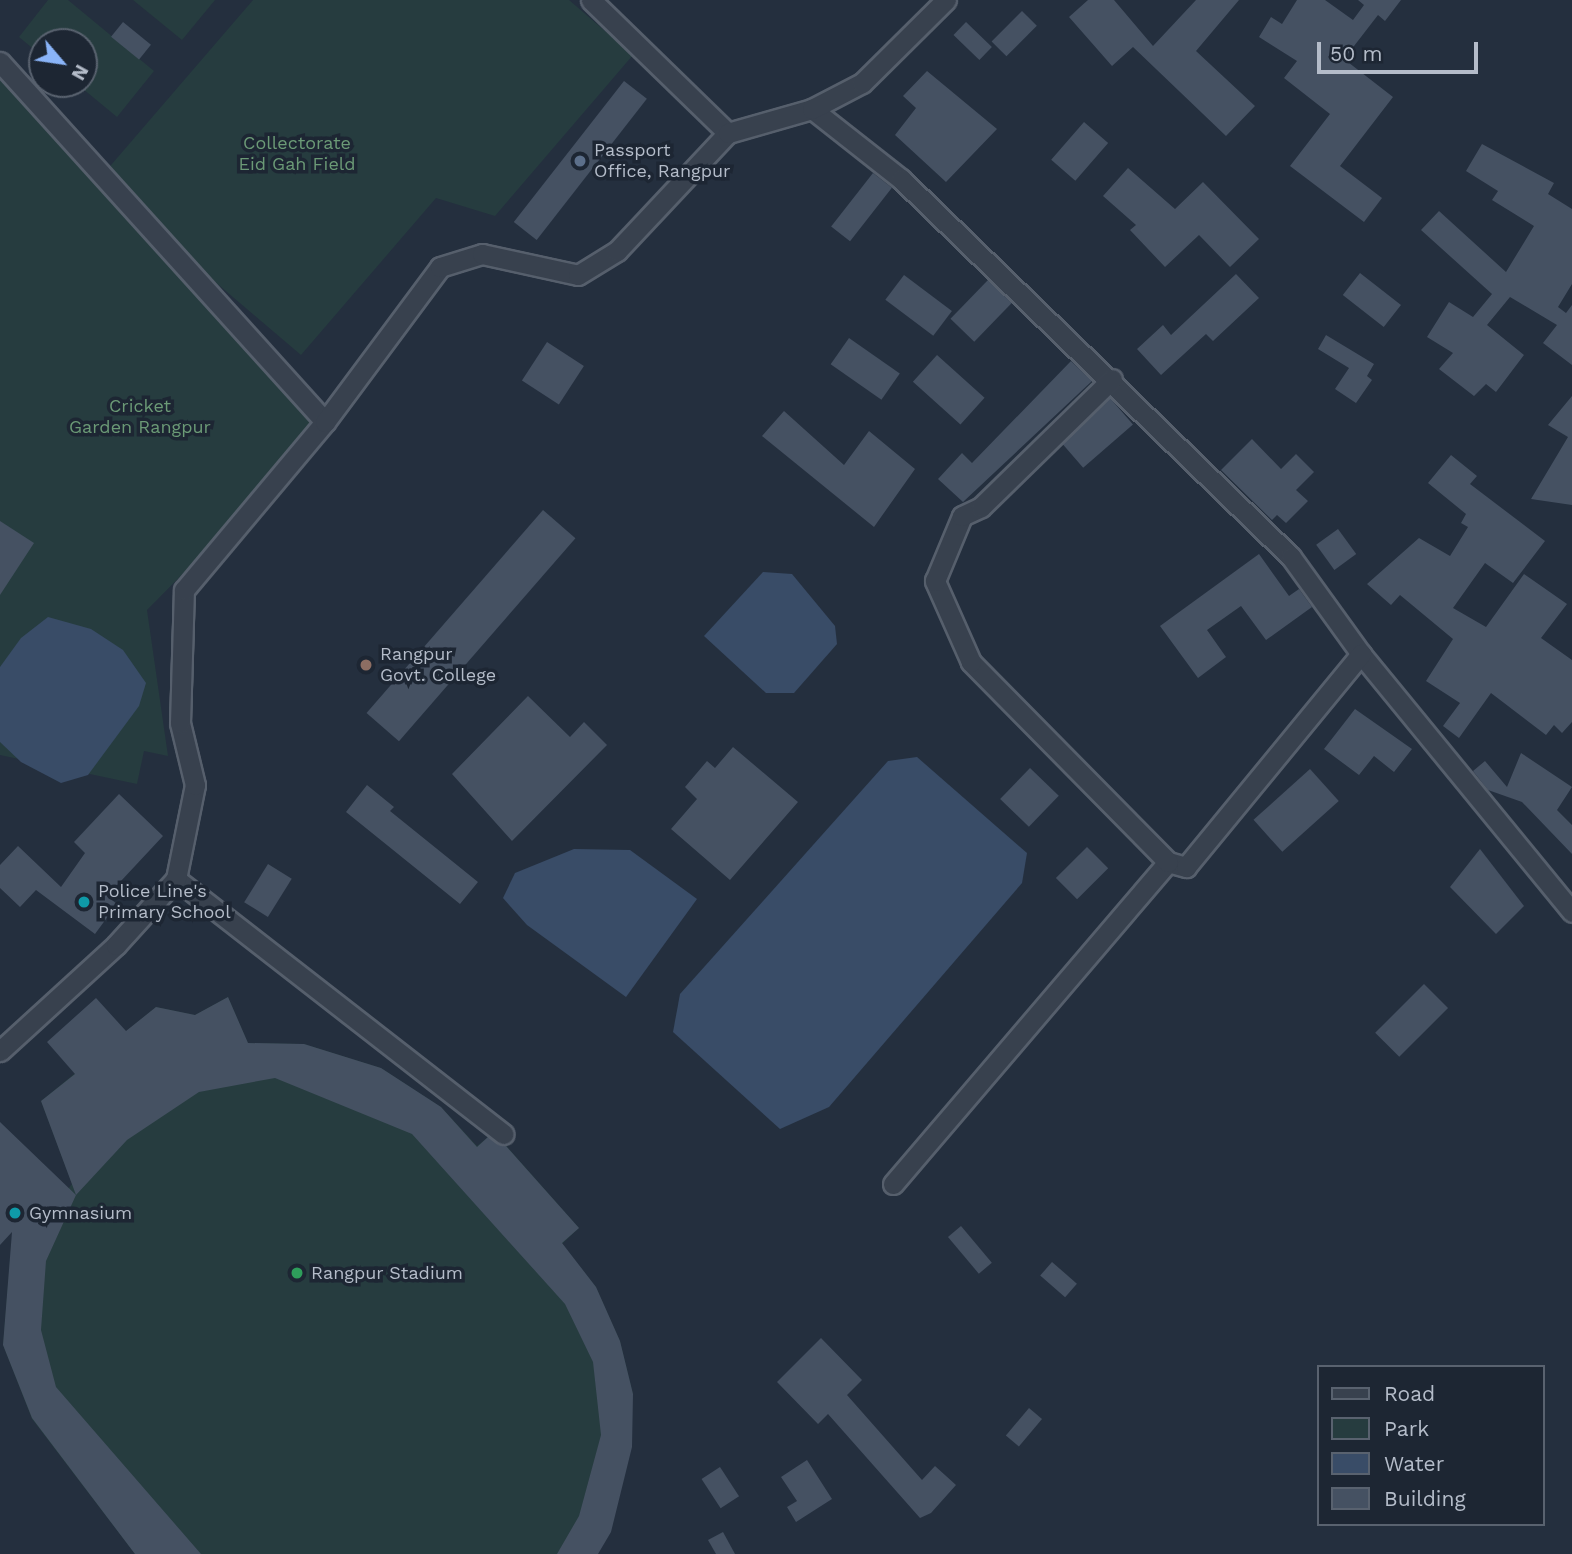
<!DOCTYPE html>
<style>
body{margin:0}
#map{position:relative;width:1572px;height:1554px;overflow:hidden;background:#242f3e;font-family:"Work Sans",sans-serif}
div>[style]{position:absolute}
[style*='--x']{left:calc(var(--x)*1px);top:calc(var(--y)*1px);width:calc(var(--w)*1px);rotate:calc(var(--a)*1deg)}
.green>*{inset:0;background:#263c3f}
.water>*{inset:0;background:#394c67}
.building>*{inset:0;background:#455162;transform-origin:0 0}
.roads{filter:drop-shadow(2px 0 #565f6c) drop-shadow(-2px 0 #565f6c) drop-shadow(0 2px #565f6c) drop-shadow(0 -2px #565f6c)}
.street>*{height:19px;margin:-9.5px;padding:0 9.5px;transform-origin:9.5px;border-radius:9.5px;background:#38414e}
.dots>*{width:19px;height:19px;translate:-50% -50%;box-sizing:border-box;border:4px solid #1d2633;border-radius:50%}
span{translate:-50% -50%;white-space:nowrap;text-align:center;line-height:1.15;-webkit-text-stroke:7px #1d2633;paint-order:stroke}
.park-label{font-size:18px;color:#6b9a76}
.poi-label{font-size:18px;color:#b4bcc9}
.left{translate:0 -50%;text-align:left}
.legend{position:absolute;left:1317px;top:1365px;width:228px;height:161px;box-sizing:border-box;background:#1d2633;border:2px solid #59626f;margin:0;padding:9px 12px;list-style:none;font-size:21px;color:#b4bcc9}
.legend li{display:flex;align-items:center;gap:14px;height:35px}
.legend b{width:35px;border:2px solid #59626f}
.north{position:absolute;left:28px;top:28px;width:70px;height:70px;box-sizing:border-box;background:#1d2633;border:2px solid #59626f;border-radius:50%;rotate:119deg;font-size:19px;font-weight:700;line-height:28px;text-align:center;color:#b4bcc9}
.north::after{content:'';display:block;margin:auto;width:24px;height:32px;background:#8ab4f8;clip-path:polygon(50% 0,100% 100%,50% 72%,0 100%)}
.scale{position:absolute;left:1317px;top:42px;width:161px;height:32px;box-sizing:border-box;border:4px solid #b4bcc9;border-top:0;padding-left:9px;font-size:21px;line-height:24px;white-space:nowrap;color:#b4bcc9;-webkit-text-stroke:5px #1d2633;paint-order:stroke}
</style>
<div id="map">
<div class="green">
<div style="clip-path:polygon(48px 0,68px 0,154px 71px,117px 117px,77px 84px,84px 84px,84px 42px,42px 42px,42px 56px,19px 37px)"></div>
<div style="clip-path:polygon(133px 0,215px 0,182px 40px)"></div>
<div style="clip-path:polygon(253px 0,569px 0,633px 55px,495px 216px,436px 198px,301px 355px,126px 206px,338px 417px,147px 610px,168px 756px,144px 751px,137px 784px,0 755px,0 80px,99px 179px)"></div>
<div style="clip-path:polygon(228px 997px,248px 1043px,304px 1044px,381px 1068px,441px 1107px,477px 1146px,494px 1132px,579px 1228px,562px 1244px,596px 1287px,620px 1341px,633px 1394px,598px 1554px,135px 1554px,32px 1419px,3px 1345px,10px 1260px,72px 1184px,41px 1101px,156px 1007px,195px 1015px)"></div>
</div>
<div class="water">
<div style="clip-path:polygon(763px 572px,792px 574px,835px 626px,837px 644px,794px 693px,766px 693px,704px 636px)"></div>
<div style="clip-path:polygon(48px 617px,91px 629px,123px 650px,146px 683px,139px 706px,88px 775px,61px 783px,21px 762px,0 742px,0 667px,21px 638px)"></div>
<div style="clip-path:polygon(917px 757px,1027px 853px,1022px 883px,829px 1107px,780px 1129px,673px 1032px,680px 994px,888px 761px)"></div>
<div style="clip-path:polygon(574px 849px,630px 850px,697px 899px,626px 997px,527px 925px,503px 898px,515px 873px)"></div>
</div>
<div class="building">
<div style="clip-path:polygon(1088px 0,1114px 0,1153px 46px,1196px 0,1239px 0,1196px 51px,1255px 106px,1226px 136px,1133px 47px,1112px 66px,1069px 17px)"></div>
<div style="clip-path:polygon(1297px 0,1325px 0,1353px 20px,1364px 5px,1358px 0,1401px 0,1385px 21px,1378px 15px,1344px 59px,1393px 97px,1340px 166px,1382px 198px,1364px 222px,1290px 166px,1330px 114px,1284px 78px,1297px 61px,1259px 37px,1271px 17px,1282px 24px)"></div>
<div style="left:1022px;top:11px;width:21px;height:43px;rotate:45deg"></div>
<div style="left:123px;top:22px;width:36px;height:19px;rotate:39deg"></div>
<div style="left:966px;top:22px;width:36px;height:18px;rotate:44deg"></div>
<div style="clip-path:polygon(927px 71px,997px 129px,946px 182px,895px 135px,916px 108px,903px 96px)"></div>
<div style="left:624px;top:81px;width:29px;height:179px;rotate:38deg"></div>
<div style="left:1084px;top:122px;width:32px;height:50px;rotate:41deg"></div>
<div style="clip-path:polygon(1482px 144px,1554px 183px,1548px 194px,1572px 209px,1572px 284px,1558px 307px,1566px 313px,1572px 305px,1572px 365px,1543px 343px,1557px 325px,1510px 297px,1487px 325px,1524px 355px,1496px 392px,1486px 384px,1474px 396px,1439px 369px,1453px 353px,1427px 337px,1449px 302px,1473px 317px,1492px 294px,1421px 230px,1439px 211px,1506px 272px,1534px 226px,1492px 200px,1498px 191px,1466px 171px)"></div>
<div style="clip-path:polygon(1128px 168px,1175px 209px,1203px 182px,1259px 239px,1230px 267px,1199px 235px,1165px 267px,1130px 230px,1136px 225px,1103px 196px)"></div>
<div style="left:873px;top:173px;width:24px;height:68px;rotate:38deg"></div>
<div style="left:1360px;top:273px;width:52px;height:28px;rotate:38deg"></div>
<div style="clip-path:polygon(1236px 274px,1259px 298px,1213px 341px,1206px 334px,1161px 375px,1137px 349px,1163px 325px,1171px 335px)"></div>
<div style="left:904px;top:275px;width:60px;height:31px;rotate:37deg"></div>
<div style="left:988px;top:280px;width:33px;height:54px;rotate:44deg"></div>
<div style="clip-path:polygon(1326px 335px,1374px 364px,1367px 376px,1372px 380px,1356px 403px,1335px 389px,1349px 368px,1318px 349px)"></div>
<div style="left:849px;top:338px;width:62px;height:32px;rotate:35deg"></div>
<div style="left:547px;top:342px;width:44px;height:46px;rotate:33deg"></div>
<div style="left:937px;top:355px;width:64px;height:36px;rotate:42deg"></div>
<div style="clip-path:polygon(1071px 361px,1092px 381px,963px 502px,938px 479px,962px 453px,972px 463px)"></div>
<div style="clip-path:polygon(1572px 396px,1572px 505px,1531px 499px,1568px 437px,1548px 425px)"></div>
<div style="left:1110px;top:398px;width:35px;height:66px;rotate:49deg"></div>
<div style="clip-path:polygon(784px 411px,844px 465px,869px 431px,915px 469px,874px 527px,762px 436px)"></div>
<div style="clip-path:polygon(1252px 439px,1281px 469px,1296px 454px,1314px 472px,1296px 490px,1308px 501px,1286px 523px,1277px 515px,1272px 520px,1221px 470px)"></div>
<div style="clip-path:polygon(1451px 455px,1477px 476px,1470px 484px,1545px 541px,1513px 583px,1485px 563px,1453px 608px,1486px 627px,1524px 574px,1567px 604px,1541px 638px,1572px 660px,1572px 722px,1562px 733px,1554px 725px,1546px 735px,1491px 693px,1459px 738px,1443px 726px,1460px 703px,1426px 681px,1453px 639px,1400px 595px,1391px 605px,1367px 584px,1419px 538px,1450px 556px,1468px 527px,1461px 523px,1466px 514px,1428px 483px)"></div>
<div style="left:543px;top:510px;width:43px;height:269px;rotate:41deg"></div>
<div style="clip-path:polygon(0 521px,34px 543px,0 595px)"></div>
<div style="left:1338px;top:529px;width:31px;height:27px;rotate:54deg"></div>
<div style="clip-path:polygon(1259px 554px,1289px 596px,1299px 589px,1312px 607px,1266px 640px,1241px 606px,1207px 630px,1226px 657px,1198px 678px,1160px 626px)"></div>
<div style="clip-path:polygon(528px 696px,570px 737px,584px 722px,607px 745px,512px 841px,452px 774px)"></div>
<div style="clip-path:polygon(1355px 709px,1412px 749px,1394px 772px,1374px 756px,1359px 775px,1324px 749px)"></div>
<div style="clip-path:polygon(733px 747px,798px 802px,730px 880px,671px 829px,697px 799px,685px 787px,707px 761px,715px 768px)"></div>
<div style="clip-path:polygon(1521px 753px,1572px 787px,1557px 810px,1572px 825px,1572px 854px,1522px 802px,1488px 790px,1473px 771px,1485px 761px,1507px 787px)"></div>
<div style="left:1030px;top:768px;width:40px;height:43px;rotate:44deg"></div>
<div style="left:1310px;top:769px;width:43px;height:76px;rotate:48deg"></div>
<div style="clip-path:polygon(367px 785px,394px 807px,390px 811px,478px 882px,460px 904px,346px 812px)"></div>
<div style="clip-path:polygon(119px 794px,163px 836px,107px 896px,117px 904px,95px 934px,36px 890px,20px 907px,0 888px,0 865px,18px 846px,61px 887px,85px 853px,74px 842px)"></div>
<div style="left:1087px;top:847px;width:30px;height:44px;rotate:45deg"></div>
<div style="clip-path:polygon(1480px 849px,1524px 906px,1496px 934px,1450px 887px)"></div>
<div style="left:268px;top:864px;width:28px;height:45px;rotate:32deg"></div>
<div style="left:1424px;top:984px;width:34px;height:69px;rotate:45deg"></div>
<div style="clip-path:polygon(228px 997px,248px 1043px,304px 1044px,381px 1068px,441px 1107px,477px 1147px,488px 1137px,506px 1146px,579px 1228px,562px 1243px,596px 1287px,620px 1341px,633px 1394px,632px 1447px,611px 1532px,598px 1554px,557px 1554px,579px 1516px,601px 1435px,593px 1362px,565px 1304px,412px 1134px,275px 1078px,199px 1092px,127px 1140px,76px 1195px,41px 1101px,75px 1074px,47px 1042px,96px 998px,126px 1031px,156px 1007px,195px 1015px)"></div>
<div style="clip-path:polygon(0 1122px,76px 1195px,46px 1261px,41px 1330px,56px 1387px,201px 1554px,135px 1554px,32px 1418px,3px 1345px,12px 1232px,0 1245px)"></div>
<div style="left:961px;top:1226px;width:48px;height:17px;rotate:50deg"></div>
<div style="left:1052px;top:1262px;width:33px;height:18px;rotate:41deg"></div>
<div style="clip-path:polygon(821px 1338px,862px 1380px,847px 1395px,922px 1480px,935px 1466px,956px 1485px,931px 1513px,920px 1518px,828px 1414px,818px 1424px,777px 1382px)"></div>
<div style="left:1029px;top:1408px;width:17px;height:36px;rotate:40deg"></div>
<div style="clip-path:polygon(807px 1460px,832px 1499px,796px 1522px,787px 1507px,797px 1501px,781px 1477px)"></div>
<div style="left:720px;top:1467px;width:35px;height:22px;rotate:57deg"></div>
<div style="clip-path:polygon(723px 1532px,735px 1554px,716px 1554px,708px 1540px)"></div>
</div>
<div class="roads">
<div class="street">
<div style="--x:591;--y:0;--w:191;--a:44.2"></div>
<div style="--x:0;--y:62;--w:485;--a:47.9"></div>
<div style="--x:812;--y:109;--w:113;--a:38.2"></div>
<div style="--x:901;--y:179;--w:543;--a:44.1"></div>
<div style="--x:1291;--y:557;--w:120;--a:54.2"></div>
<div style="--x:1361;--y:654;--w:333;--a:50.7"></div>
<div style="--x:1168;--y:862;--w:19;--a:16"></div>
<div style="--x:1186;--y:867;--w:276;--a:-50.6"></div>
<div style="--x:176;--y:879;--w:415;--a:37.9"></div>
<div style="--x:0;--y:1051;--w:157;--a:-42.4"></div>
<div style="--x:116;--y:945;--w:89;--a:-47.7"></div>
<div style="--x:176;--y:879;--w:96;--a:-78.6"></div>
<div style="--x:195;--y:785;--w:64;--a:-103.6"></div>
<div style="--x:180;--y:723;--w:133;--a:-88.3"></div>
<div style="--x:184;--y:590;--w:219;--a:-50"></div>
<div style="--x:325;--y:422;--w:193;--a:-53.4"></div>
<div style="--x:440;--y:267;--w:44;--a:-17.2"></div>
<div style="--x:482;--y:254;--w:98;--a:12.3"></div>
<div style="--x:578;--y:275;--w:46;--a:-31.6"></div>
<div style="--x:617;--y:251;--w:162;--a:-46.8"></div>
<div style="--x:728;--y:133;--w:87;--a:-15.9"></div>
<div style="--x:812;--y:109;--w:56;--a:-27.5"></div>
<div style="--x:862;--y:83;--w:118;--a:-44.7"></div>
<div style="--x:893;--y:1184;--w:423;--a:-49.5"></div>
<div style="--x:1168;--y:862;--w:281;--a:-134.6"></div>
<div style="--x:971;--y:662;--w:89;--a:-114"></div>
<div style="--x:935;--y:581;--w:70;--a:-67.4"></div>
<div style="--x:962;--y:516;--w:21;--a:-25"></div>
<div style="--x:981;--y:507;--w:183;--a:-44.3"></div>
</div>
</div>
<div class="dots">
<div style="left:580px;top:161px;background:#5c6f8a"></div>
<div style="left:366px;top:665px;background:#8d6e63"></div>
<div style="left:84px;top:902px;background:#0f9aa8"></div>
<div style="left:15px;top:1213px;background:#0f9aa8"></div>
<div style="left:297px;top:1273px;background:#2e9e5b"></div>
</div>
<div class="park-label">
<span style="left:297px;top:154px">Collectorate<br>Eid Gah Field</span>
<span style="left:140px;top:417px">Cricket<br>Garden Rangpur</span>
</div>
<div class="poi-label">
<span class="left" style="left:594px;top:161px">Passport<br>Office, Rangpur</span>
<span class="left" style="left:380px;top:665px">Rangpur<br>Govt. College</span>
<span class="left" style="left:98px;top:902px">Police Line's<br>Primary School</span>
<span class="left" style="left:29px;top:1213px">Gymnasium</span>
<span class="left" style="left:311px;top:1273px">Rangpur Stadium</span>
</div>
<ul class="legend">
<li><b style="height:9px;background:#38414e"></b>Road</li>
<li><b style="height:19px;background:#263c3f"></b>Park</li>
<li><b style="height:19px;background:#394c67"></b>Water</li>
<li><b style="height:19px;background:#455162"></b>Building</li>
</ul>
<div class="north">N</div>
<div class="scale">50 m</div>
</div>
